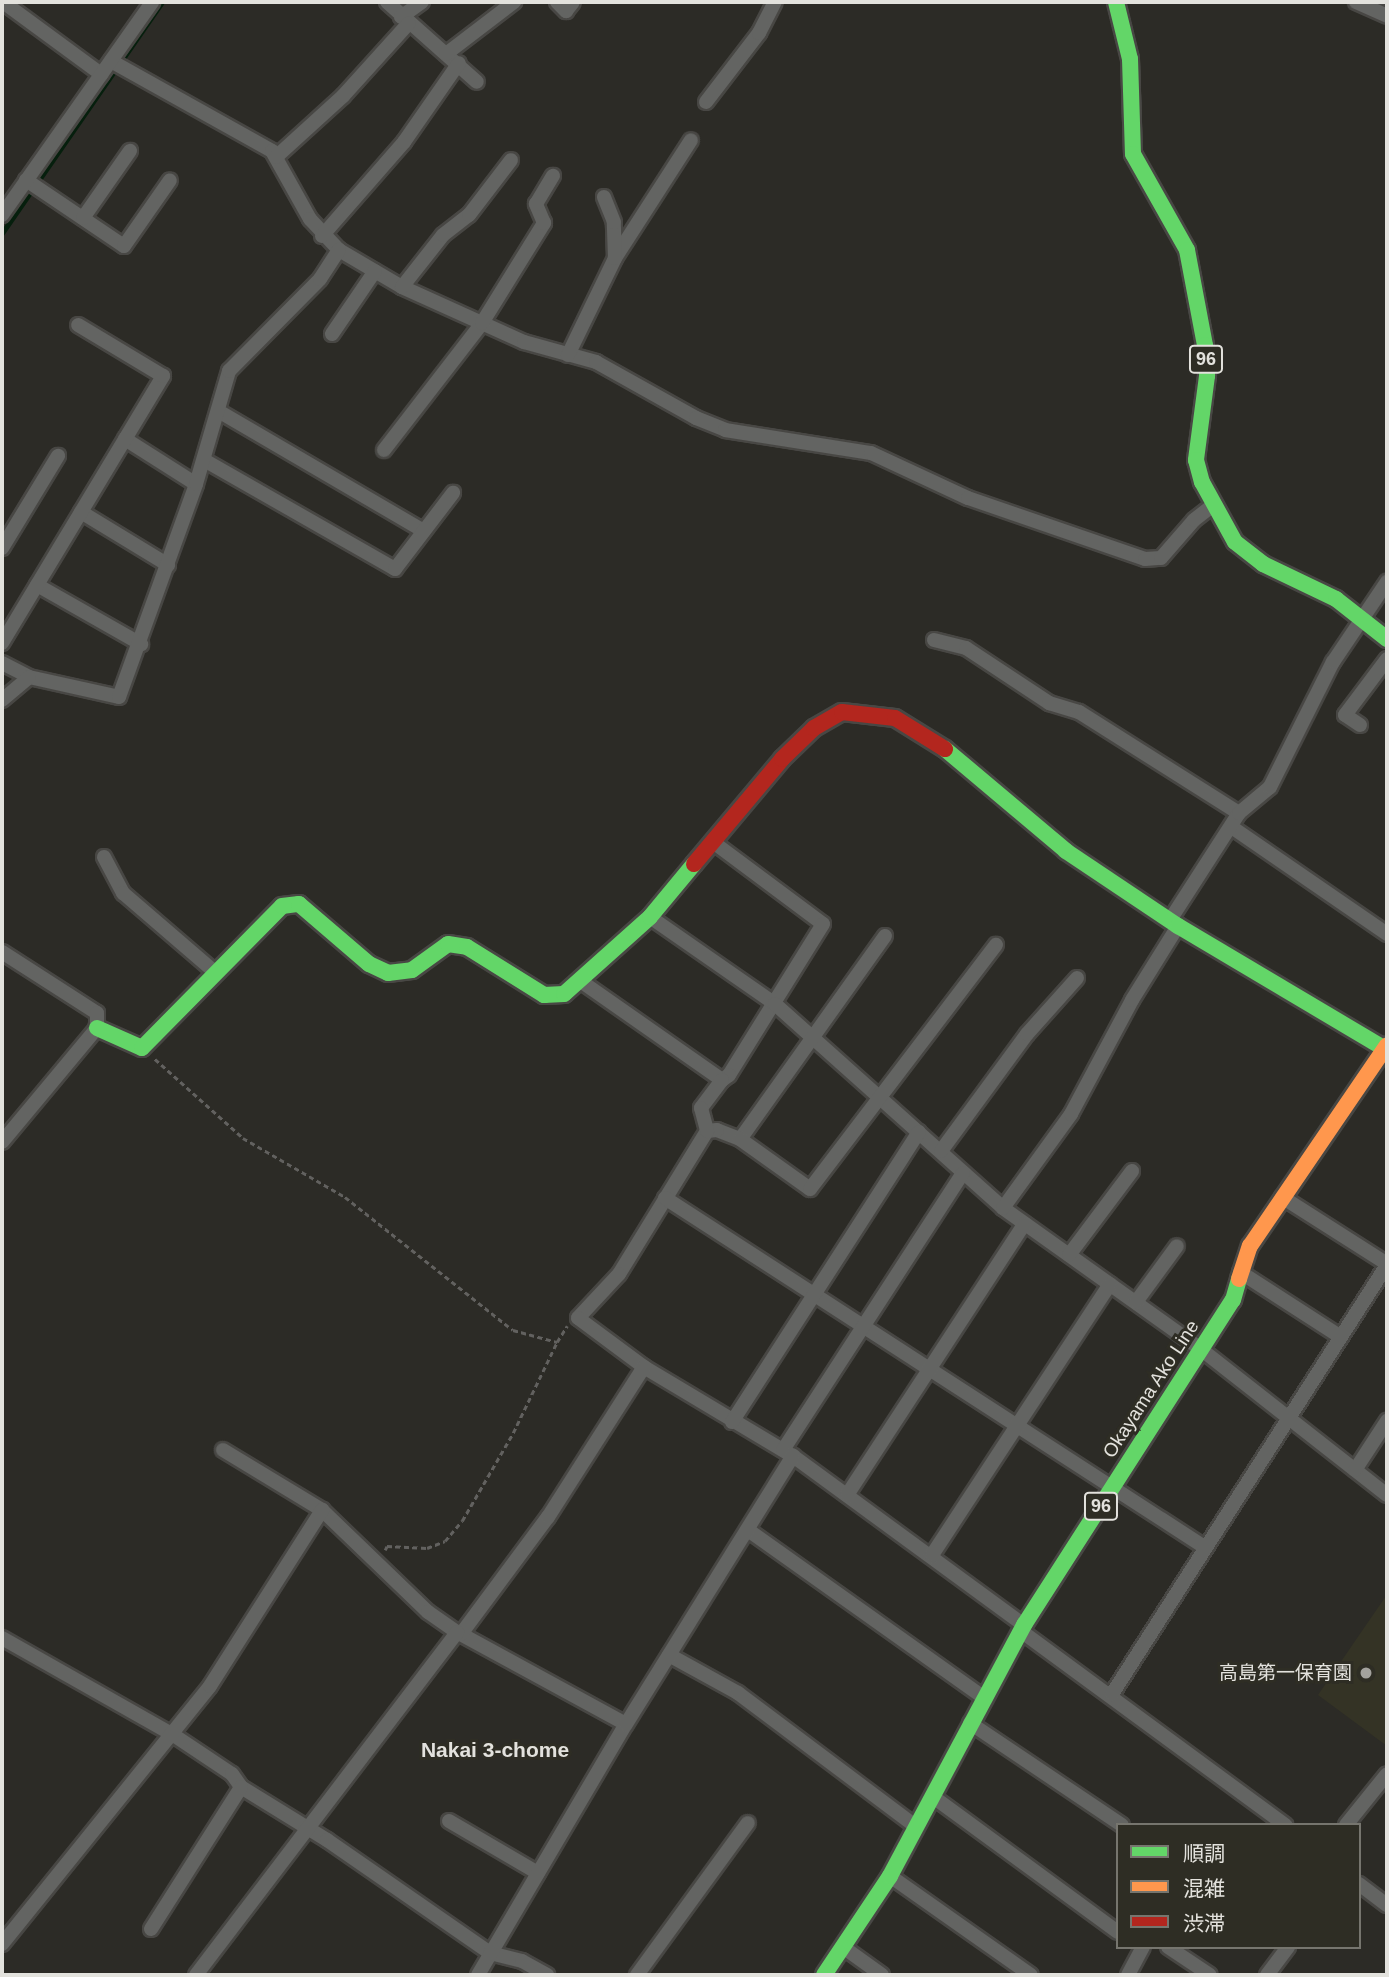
<!DOCTYPE html>
<meta charset="utf-8">
<style>
body{margin:0}
#map{position:relative;width:1389px;height:1977px;overflow:hidden;background:#2c2b26;font-family:Arial,"Noto Sans JP",sans-serif}
div>[style]{position:absolute}
[style*='--x']{left:calc(var(--x)*1px);top:calc(var(--y)*1px);width:calc(var(--w)*1px);rotate:calc(var(--a)*1deg)}
.built>*{inset:0;background:#343325}
.stream>*{height:5px;margin:-2.5px;padding:0 2.5px;transform-origin:2.5px;border-radius:2.5px;background:#061f0d}
.path>*{height:2.5px;margin-top:-1.25px;transform-origin:0;background:repeating-linear-gradient(90deg,#62615f 0 5px,transparent 0 8.5px)}
.roads{filter:drop-shadow(2px 0 #484744) drop-shadow(-2px 0 #484744) drop-shadow(0 2px #484744) drop-shadow(0 -2px #484744)}
.street>*{height:14px;margin:-7px;padding:0 7px;transform-origin:7px;border-radius:7px;background:#636462}
.fast>*{height:16px;margin:-8px;padding:0 8px;transform-origin:8px;border-radius:8px;background:#63d668}
.slow>*{height:16px;margin:-8px;padding:0 8px;transform-origin:8px;border-radius:8px;background:#ff974d}
.jam>*{height:16px;margin:-8px;padding:0 8px;transform-origin:8px;border-radius:8px;background:#b3261e}
.dots>*{width:19px;height:19px;translate:-50% -50%;box-sizing:border-box;border:4px solid #2e2d24;border-radius:50%}
span{translate:-50% -50%;white-space:nowrap;text-align:center;line-height:1.15;-webkit-text-stroke:6px #2e2d24;paint-order:stroke}
.shield-label span{padding:2px 5px;background:#2e2d24;border:2px solid;border-radius:5px;-webkit-text-stroke-width:0}
.shield-label{font-size:18px;color:#e3e2dd;font-weight:700}
.street-label{font-size:19px;color:#e3e2dd}
.poi-label{font-size:19px;color:#e3e2dd}
.right{translate:-100% -50%;text-align:right}
.neighbourhood-label{font-size:21px;color:#e3e2dd;font-weight:700}
.frame{position:absolute;inset:0;border:4px solid #e3e2dd;pointer-events:none}
.legend{position:absolute;left:1116px;top:1823px;width:245px;height:126px;box-sizing:border-box;background:#2e2d24;border:2px solid #76756e;margin:0;padding:9px 12px;list-style:none;font-size:21px;color:#e3e2dd}
.legend li{display:flex;align-items:center;gap:14px;height:35px}
.legend b{width:35px;border:2px solid #76756e}
</style>
<div id="map">
<div class="built">
<div style="clip-path:polygon(1386px 1596px,1387px 1597px,1387px 1746px,1318px 1695px)"></div>
</div>
<div class="stream">
<div style="--x:2;--y:233;--w:281;--a:-55.3"></div>
</div>
<div class="path">
<div style="--x:155;--y:1059;--w:118;--a:41.9"></div>
<div style="--x:243;--y:1138;--w:118;--a:30"></div>
<div style="--x:345;--y:1197;--w:214;--a:38.4"></div>
<div style="--x:513;--y:1330;--w:46;--a:15.3"></div>
<div style="--x:557;--y:1342;--w:19;--a:-58"></div>
<div style="--x:385;--y:1550;--w:4;--a:-63"></div>
<div style="--x:387;--y:1546;--w:40;--a:2.9"></div>
<div style="--x:427;--y:1548;--w:19;--a:-21"></div>
<div style="--x:445;--y:1541;--w:26;--a:-50"></div>
<div style="--x:462;--y:1521;--w:102;--a:-59.9"></div>
<div style="--x:513;--y:1433;--w:101;--a:-64.2"></div>
</div>
<div class="roads">
<div class="street">
<div style="--x:3;--y:2;--w:122;--a:36.3"></div>
<div style="--x:387;--y:2;--w:120;--a:41.6"></div>
<div style="--x:557;--y:2;--w:13;--a:45"></div>
<div style="--x:566;--y:11;--w:11;--a:-52"></div>
<div style="--x:1356;--y:2;--w:34;--a:24"></div>
<div style="--x:401;--y:17;--w:26;--a:-36"></div>
<div style="--x:446;--y:54;--w:86;--a:-37.4"></div>
<div style="--x:111;--y:61;--w:184;--a:29.2"></div>
<div style="--x:272;--y:151;--w:78;--a:60.8"></div>
<div style="--x:310;--y:219;--w:42;--a:46.9"></div>
<div style="--x:339;--y:250;--w:73;--a:30.4"></div>
<div style="--x:402;--y:287;--w:134;--a:24.3"></div>
<div style="--x:524;--y:342;--w:75;--a:15.5"></div>
<div style="--x:596;--y:362;--w:115;--a:29.2"></div>
<div style="--x:696;--y:418;--w:31;--a:22"></div>
<div style="--x:725;--y:430;--w:148;--a:9"></div>
<div style="--x:871;--y:453;--w:107;--a:24.9"></div>
<div style="--x:968;--y:498;--w:187;--a:19"></div>
<div style="--x:1145;--y:559;--w:16;--a:-4"></div>
<div style="--x:1161;--y:558;--w:50;--a:-49"></div>
<div style="--x:1194;--y:520;--w:24;--a:-38"></div>
<div style="--x:706;--y:102;--w:87;--a:-52.5"></div>
<div style="--x:759;--y:33;--w:35;--a:-63"></div>
<div style="--x:276;--y:157;--w:91;--a:-42.3"></div>
<div style="--x:343;--y:96;--w:98;--a:-47.9"></div>
<div style="--x:26;--y:180;--w:118;--a:34"></div>
<div style="--x:124;--y:246;--w:80;--a:-55.1"></div>
<div style="--x:2;--y:215;--w:261;--a:-54.8"></div>
<div style="--x:83;--y:218;--w:82;--a:-55"></div>
<div style="--x:322;--y:236;--w:125;--a:-48.9"></div>
<div style="--x:404;--y:142;--w:96;--a:-55.2"></div>
<div style="--x:615;--y:258;--w:140;--a:-57.2"></div>
<div style="--x:402;--y:287;--w:66;--a:-51.7"></div>
<div style="--x:443;--y:235;--w:33;--a:-38"></div>
<div style="--x:469;--y:215;--w:69;--a:-52.6"></div>
<div style="--x:332;--y:334;--w:76;--a:-55.7"></div>
<div style="--x:568;--y:355;--w:108;--a:-64.1"></div>
<div style="--x:615;--y:258;--w:36;--a:-92"></div>
<div style="--x:614;--y:222;--w:27;--a:-112"></div>
<div style="--x:220;--y:412;--w:236;--a:30.3"></div>
<div style="--x:125;--y:439;--w:84;--a:32.4"></div>
<div style="--x:384;--y:450;--w:160;--a:-52.3"></div>
<div style="--x:482;--y:323;--w:118;--a:-58.2"></div>
<div style="--x:544;--y:223;--w:21;--a:-113"></div>
<div style="--x:536;--y:204;--w:33;--a:-59"></div>
<div style="--x:204;--y:460;--w:220;--a:29.7"></div>
<div style="--x:395;--y:569;--w:96;--a:-52.7"></div>
<div style="--x:81;--y:512;--w:102;--a:31.3"></div>
<div style="--x:2;--y:548;--w:108;--a:-58.7"></div>
<div style="--x:37;--y:585;--w:120;--a:29.6"></div>
<div style="--x:934;--y:640;--w:33;--a:14"></div>
<div style="--x:966;--y:648;--w:100;--a:33.5"></div>
<div style="--x:1049;--y:703;--w:31;--a:17"></div>
<div style="--x:1079;--y:712;--w:189;--a:32.3"></div>
<div style="--x:2;--y:643;--w:312;--a:-58.9"></div>
<div style="--x:163;--y:376;--w:99;--a:-149"></div>
<div style="--x:2;--y:663;--w:30;--a:27"></div>
<div style="--x:29;--y:677;--w:92;--a:12.5"></div>
<div style="--x:119;--y:697;--w:226;--a:-70.1"></div>
<div style="--x:196;--y:484;--w:118;--a:-73.7"></div>
<div style="--x:229;--y:371;--w:129;--a:-45.3"></div>
<div style="--x:320;--y:279;--w:35;--a:-57"></div>
<div style="--x:2;--y:700;--w:35;--a:-40"></div>
<div style="--x:1360;--y:725;--w:18;--a:-146"></div>
<div style="--x:1345;--y:715;--w:70;--a:-53.1"></div>
<div style="--x:1233;--y:828;--w:187;--a:34.5"></div>
<div style="--x:713;--y:842;--w:137;--a:36.7"></div>
<div style="--x:823;--y:924;--w:178;--a:121.9"></div>
<div style="--x:729;--y:1075;--w:9;--a:144"></div>
<div style="--x:104;--y:857;--w:41;--a:62.2"></div>
<div style="--x:123;--y:893;--w:123;--a:40.7"></div>
<div style="--x:650;--y:917;--w:152;--a:34.8"></div>
<div style="--x:775;--y:1004;--w:306;--a:41.8"></div>
<div style="--x:1003;--y:1208;--w:244;--a:35.5"></div>
<div style="--x:1202;--y:1350;--w:235;--a:38.1"></div>
<div style="--x:1170;--y:920;--w:127;--a:-57.2"></div>
<div style="--x:1239;--y:813;--w:40;--a:-40"></div>
<div style="--x:1270;--y:787;--w:140;--a:-63.3"></div>
<div style="--x:1333;--y:662;--w:97;--a:-56"></div>
<div style="--x:885;--y:936;--w:249;--a:125.5"></div>
<div style="--x:740;--y:1139;--w:25;--a:-159"></div>
<div style="--x:717;--y:1130;--w:10;--a:174"></div>
<div style="--x:707;--y:1131;--w:168;--a:121.6"></div>
<div style="--x:619;--y:1274;--w:60;--a:133"></div>
<div style="--x:578;--y:1318;--w:82;--a:36.6"></div>
<div style="--x:644;--y:1367;--w:174;--a:30.9"></div>
<div style="--x:793;--y:1456;--w:286;--a:36.2"></div>
<div style="--x:2;--y:952;--w:113;--a:32.7"></div>
<div style="--x:97;--y:1013;--w:15;--a:90"></div>
<div style="--x:97;--y:1028;--w:148;--a:129.8"></div>
<div style="--x:582;--y:982;--w:171;--a:35"></div>
<div style="--x:722;--y:1080;--w:35;--a:127"></div>
<div style="--x:701;--y:1108;--w:24;--a:75"></div>
<div style="--x:740;--y:1139;--w:86;--a:35.5"></div>
<div style="--x:810;--y:1189;--w:307;--a:-52.7"></div>
<div style="--x:941;--y:1151;--w:145;--a:-53.7"></div>
<div style="--x:1027;--y:1034;--w:75;--a:-48.2"></div>
<div style="--x:1282;--y:1197;--w:125;--a:32.5"></div>
<div style="--x:665;--y:1198;--w:644;--a:32.9"></div>
<div style="--x:1003;--y:1208;--w:116;--a:-54.1"></div>
<div style="--x:1071;--y:1114;--w:129;--a:-61.8"></div>
<div style="--x:1132;--y:1000;--w:87;--a:-58.1"></div>
<div style="--x:1069;--y:1255;--w:105;--a:-53.1"></div>
<div style="--x:1240;--y:1272;--w:120;--a:32.8"></div>
<div style="--x:1136;--y:1302;--w:69;--a:-53.8"></div>
<div style="--x:732;--y:1422;--w:345;--a:-57.2"></div>
<div style="--x:223;--y:1450;--w:116;--a:31.2"></div>
<div style="--x:322;--y:1510;--w:147;--a:43.9"></div>
<div style="--x:428;--y:1612;--w:35;--a:35"></div>
<div style="--x:457;--y:1632;--w:192;--a:28.6"></div>
<div style="--x:783;--y:1450;--w:330;--a:-57"></div>
<div style="--x:1355;--y:1470;--w:59;--a:-56.9"></div>
<div style="--x:847;--y:1495;--w:324;--a:-56.8"></div>
<div style="--x:748;--y:1530;--w:290;--a:35.4"></div>
<div style="--x:932;--y:1555;--w:324;--a:-56.7"></div>
<div style="--x:1021;--y:1631;--w:328;--a:36.3"></div>
<div style="--x:461;--y:1634;--w:146;--a:-53.4"></div>
<div style="--x:548;--y:1517;--w:178;--a:-57.4"></div>
<div style="--x:2;--y:1638;--w:195;--a:29.5"></div>
<div style="--x:172;--y:1734;--w:72;--a:33.7"></div>
<div style="--x:232;--y:1774;--w:16;--a:55"></div>
<div style="--x:241;--y:1787;--w:101;--a:31.6"></div>
<div style="--x:327;--y:1840;--w:198;--a:34.7"></div>
<div style="--x:490;--y:1953;--w:33;--a:14"></div>
<div style="--x:522;--y:1961;--w:29;--a:29"></div>
<div style="--x:669;--y:1655;--w:79;--a:28.8"></div>
<div style="--x:738;--y:1693;--w:221;--a:36.9"></div>
<div style="--x:1112;--y:1694;--w:510;--a:-57.34"></div>
<div style="--x:970;--y:1723;--w:183;--a:33.9"></div>
<div style="--x:932;--y:1796;--w:230;--a:36.2"></div>
<div style="--x:449;--y:1821;--w:103;--a:30.3"></div>
<div style="--x:1346;--y:1825;--w:65;--a:-51.2"></div>
<div style="--x:890;--y:1876;--w:172;--a:35.1"></div>
<div style="--x:1359;--y:1884;--w:35;--a:37"></div>
<div style="--x:151;--y:1929;--w:168;--a:-57.6"></div>
<div style="--x:2;--y:1944;--w:331;--a:-51.1"></div>
<div style="--x:210;--y:1686;--w:209;--a:-57.5"></div>
<div style="--x:843;--y:1947;--w:48;--a:35.7"></div>
<div style="--x:1168;--y:1947;--w:50;--a:33.7"></div>
<div style="--x:196;--y:1975;--w:431;--a:-52.7"></div>
<div style="--x:478;--y:1975;--w:291;--a:-59.5"></div>
<div style="--x:626;--y:1724;--w:316;--a:-58.1"></div>
<div style="--x:637;--y:1975;--w:188;--a:-53.9"></div>
<div style="--x:1128;--y:1975;--w:32;--a:-62"></div>
<div style="--x:1267;--y:1975;--w:35;--a:-53"></div>
</div>
<div class="fast">
<div style="--x:1116;--y:2;--w:59;--a:76.2"></div>
<div style="--x:1130;--y:59;--w:95;--a:88.2"></div>
<div style="--x:1133;--y:154;--w:110;--a:60.6"></div>
<div style="--x:1187;--y:250;--w:97;--a:79.3"></div>
<div style="--x:1205;--y:345;--w:31;--a:86"></div>
<div style="--x:1207;--y:376;--w:85;--a:97.5"></div>
<div style="--x:1196;--y:460;--w:23;--a:75"></div>
<div style="--x:1202;--y:482;--w:68;--a:61.2"></div>
<div style="--x:1235;--y:542;--w:36;--a:38"></div>
<div style="--x:1263;--y:564;--w:81;--a:25.6"></div>
<div style="--x:1336;--y:599;--w:65;--a:38.1"></div>
<div style="--x:945;--y:749;--w:158;--a:40.1"></div>
<div style="--x:1066;--y:851;--w:135;--a:33.8"></div>
<div style="--x:1178;--y:926;--w:243;--a:30.7"></div>
<div style="--x:97;--y:1028;--w:49;--a:24"></div>
<div style="--x:142;--y:1048;--w:199;--a:-45.4"></div>
<div style="--x:282;--y:906;--w:17;--a:-7"></div>
<div style="--x:299;--y:904;--w:92;--a:40.6"></div>
<div style="--x:369;--y:964;--w:21;--a:25"></div>
<div style="--x:388;--y:973;--w:24;--a:-7"></div>
<div style="--x:412;--y:970;--w:44;--a:-35.8"></div>
<div style="--x:448;--y:944;--w:19;--a:9"></div>
<div style="--x:467;--y:947;--w:91;--a:31.9"></div>
<div style="--x:544;--y:995;--w:20;--a:-3"></div>
<div style="--x:564;--y:994;--w:115;--a:-41.8"></div>
<div style="--x:650;--y:917;--w:69;--a:-50.3"></div>
<div style="--x:824;--y:1975;--w:119;--a:-56.3"></div>
<div style="--x:890;--y:1876;--w:285;--a:-61.9"></div>
<div style="--x:1024;--y:1625;--w:386;--a:-57.3"></div>
<div style="--x:1233;--y:1300;--w:22;--a:-74"></div>
</div>
<div class="slow">
<div style="--x:1239;--y:1279;--w:35;--a:-72"></div>
<div style="--x:1250;--y:1246;--w:243;--a:-55.7"></div>
</div>
<div class="jam">
<div style="--x:694;--y:864;--w:137;--a:-50"></div>
<div style="--x:782;--y:759;--w:45;--a:-44.1"></div>
<div style="--x:814;--y:728;--w:32;--a:-30"></div>
<div style="--x:842;--y:712;--w:53;--a:6.5"></div>
<div style="--x:895;--y:718;--w:59;--a:31.8"></div>
</div>
</div>
<div class="dots">
<div style="left:1366px;top:1673px;background:#a3a29d"></div>
</div>
<div class="shield-label">
<span style="left:1206px;top:359px">96</span>
<span style="left:1101px;top:1506px">96</span>
</div>
<div class="street-label">
<span style="left:1151px;top:1389px;rotate:-57deg">Okayama Ako Line</span>
</div>
<div class="poi-label">
<span class="right" style="left:1352px;top:1673px">高島第一保育園</span>
</div>
<div class="neighbourhood-label">
<span style="left:495px;top:1750px">Nakai 3-chome</span>
</div>
<div class="frame"></div>
<ul class="legend">
<li><b style="height:9px;background:#63d668"></b>順調</li>
<li><b style="height:9px;background:#ff974d"></b>混雑</li>
<li><b style="height:9px;background:#b3261e"></b>渋滞</li>
</ul>
</div>
